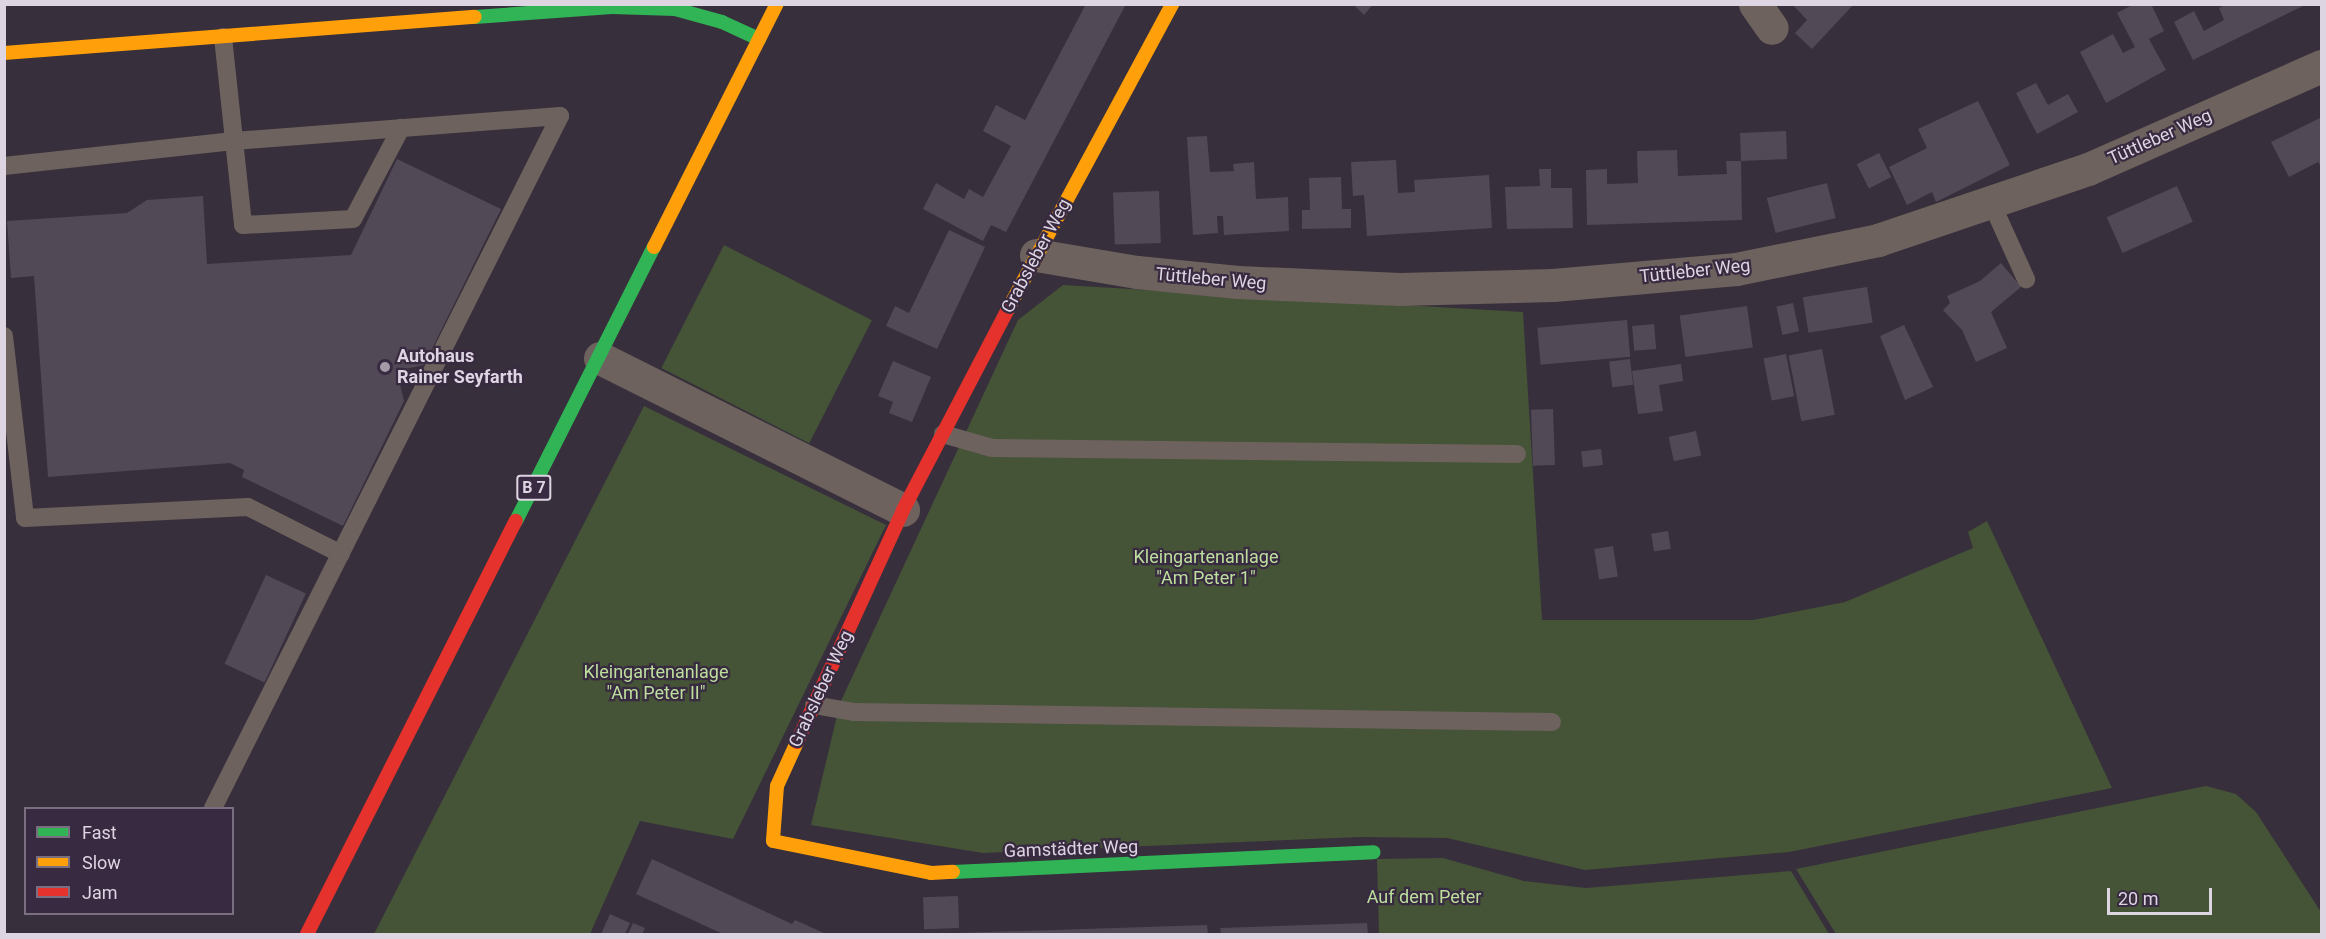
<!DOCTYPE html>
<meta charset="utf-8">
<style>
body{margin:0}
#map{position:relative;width:2326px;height:939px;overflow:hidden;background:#372f3b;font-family:Roboto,sans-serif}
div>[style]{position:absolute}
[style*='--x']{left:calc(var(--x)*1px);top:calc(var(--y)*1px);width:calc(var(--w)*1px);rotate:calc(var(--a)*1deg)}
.green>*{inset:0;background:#455337;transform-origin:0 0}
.building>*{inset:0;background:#524956;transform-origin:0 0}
.lane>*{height:18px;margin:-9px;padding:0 9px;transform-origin:9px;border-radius:9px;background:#6d625d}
.street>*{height:33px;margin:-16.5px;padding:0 16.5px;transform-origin:16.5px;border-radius:16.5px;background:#6d625d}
.fast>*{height:14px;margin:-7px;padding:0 7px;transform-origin:7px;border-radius:7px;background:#30b455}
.slow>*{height:14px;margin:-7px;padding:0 7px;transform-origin:7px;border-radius:7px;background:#ff9f0a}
.jam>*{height:14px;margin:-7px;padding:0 7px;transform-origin:7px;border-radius:7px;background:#e5322d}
.dots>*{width:16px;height:16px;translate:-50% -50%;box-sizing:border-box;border:3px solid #382a40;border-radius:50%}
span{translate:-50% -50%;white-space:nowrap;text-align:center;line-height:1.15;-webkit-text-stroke:4.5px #382a40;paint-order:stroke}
.shield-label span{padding:2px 4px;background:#382a40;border:2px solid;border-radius:4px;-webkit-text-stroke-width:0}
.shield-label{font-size:16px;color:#ded5e3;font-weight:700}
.street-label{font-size:18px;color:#ded5e3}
.poi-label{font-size:18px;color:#ded5e3;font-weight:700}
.left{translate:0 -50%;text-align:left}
.park-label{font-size:18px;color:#bddf9d}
.frame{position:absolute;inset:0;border:6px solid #ded5e3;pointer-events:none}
.legend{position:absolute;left:24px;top:807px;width:210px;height:108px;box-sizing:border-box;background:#382a40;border:2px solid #7a6e81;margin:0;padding:8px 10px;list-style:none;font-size:18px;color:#ded5e3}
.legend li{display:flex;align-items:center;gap:12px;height:30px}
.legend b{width:30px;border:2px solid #7a6e81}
.scale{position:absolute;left:2107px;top:888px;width:105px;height:27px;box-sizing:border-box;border:3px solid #ded5e3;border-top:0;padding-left:8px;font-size:18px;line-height:21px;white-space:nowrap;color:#ded5e3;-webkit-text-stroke:4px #382a40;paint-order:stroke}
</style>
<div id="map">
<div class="green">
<div style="left:724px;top:245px;width:166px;height:138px;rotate:27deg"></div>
<div style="clip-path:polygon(1063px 285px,1523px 312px,1542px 620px,1753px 620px,1845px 602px,1973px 548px,1968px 532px,1987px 521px,2112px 788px,1789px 852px,1585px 870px,1447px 838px,1360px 837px,983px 853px,811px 825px,840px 703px,1018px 320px)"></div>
<div style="clip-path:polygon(644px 406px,886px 525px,733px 839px,640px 821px,590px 934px,374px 934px)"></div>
<div style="clip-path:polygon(2206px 786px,2236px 794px,2256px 812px,2321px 912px,2321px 934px,1836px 934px,1796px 869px)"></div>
<div style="clip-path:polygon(1443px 858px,1524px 881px,1586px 888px,1791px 871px,1829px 934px,1379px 934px,1377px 859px)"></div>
</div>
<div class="building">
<div style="clip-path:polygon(1086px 4px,1126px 4px,1006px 232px,991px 225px,983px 241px,923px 209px,936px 183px,964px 199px,969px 189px,983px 197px,1011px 146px,983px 131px,996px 105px,1025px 120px)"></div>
<div style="clip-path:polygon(1353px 4px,1373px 4px,1364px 15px)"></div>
<div style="clip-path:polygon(1792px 4px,1854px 4px,1812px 49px,1795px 33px,1807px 20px)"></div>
<div style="clip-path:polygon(2134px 4px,2151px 4px,2164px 31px,2149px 39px,2166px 70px,2106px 103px,2080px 52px,2113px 34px,2123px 53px,2135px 47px,2117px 13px)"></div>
<div style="clip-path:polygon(2226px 4px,2307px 4px,2193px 60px,2174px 22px,2194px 11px,2204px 31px,2224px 20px,2219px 8px)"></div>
<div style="clip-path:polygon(2036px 83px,2048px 105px,2068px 94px,2078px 112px,2037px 134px,2016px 93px)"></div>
<div style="clip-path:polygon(1978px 101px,2010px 165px,1936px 202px,1932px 192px,1907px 205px,1889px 167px,1927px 148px,1918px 129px)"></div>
<div style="clip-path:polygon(2322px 117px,2322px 168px,2318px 162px,2289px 177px,2271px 142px)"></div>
<div style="clip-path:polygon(1786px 131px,1787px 159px,1741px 161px,1742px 220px,1587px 225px,1586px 170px,1607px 169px,1607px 184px,1638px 183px,1637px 151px,1677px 150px,1678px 176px,1727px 174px,1726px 161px,1741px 161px,1740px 133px)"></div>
<div style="clip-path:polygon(1207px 136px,1210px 172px,1234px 171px,1233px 164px,1254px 162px,1256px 199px,1288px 197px,1289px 231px,1224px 235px,1223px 216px,1217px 216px,1218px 233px,1193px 235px,1187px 137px)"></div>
<div style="left:1879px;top:153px;width:27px;height:25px;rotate:63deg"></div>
<div style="clip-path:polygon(397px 159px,501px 209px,424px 365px,405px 369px,399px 380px,404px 401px,343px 526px,242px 477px,244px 470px,230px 463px,48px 477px,34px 276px,11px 278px,7px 221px,127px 213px,147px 200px,203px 196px,207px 264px,351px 255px)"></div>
<div style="clip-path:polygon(1396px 160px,1398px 193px,1415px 192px,1414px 180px,1489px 175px,1492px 228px,1367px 236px,1364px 195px,1353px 196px,1351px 162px)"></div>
<div style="clip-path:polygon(1539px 169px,1551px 169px,1551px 188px,1572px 188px,1573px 228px,1507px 229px,1505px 187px,1540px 186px)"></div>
<div style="clip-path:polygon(1341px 177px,1342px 209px,1351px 209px,1351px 228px,1302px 229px,1302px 210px,1310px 210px,1309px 178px)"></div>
<div style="left:1827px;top:183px;width:36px;height:62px;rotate:76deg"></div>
<div style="left:2177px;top:186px;width:39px;height:77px;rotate:66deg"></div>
<div style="left:1159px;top:191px;width:52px;height:46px;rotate:88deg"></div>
<div style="clip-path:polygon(949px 230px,985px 247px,937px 349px,886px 326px,895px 306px,909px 313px)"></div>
<div style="clip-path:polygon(2001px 263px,2021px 287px,1991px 312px,2007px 348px,1976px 362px,1962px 330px,1943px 310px,1950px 303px,1947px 296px,1980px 281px)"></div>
<div style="left:1867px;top:287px;width:36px;height:65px;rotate:81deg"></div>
<div style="left:1793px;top:303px;width:29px;height:17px;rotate:78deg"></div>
<div style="left:1747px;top:306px;width:42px;height:68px;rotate:82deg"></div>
<div style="left:1627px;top:320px;width:37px;height:90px;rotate:85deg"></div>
<div style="left:1654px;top:324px;width:25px;height:22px;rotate:85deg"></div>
<div style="clip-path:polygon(1904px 325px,1933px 387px,1905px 400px,1880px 336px)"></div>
<div style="left:1822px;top:349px;width:67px;height:34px;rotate:79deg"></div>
<div style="left:1786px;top:354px;width:43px;height:23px;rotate:79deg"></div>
<div style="left:1630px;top:359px;width:26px;height:21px;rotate:83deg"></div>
<div style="clip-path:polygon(893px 361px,931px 377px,912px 422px,889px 413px,893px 402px,878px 396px)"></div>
<div style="clip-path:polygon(1681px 364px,1683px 381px,1659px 385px,1663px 411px,1638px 414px,1632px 371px)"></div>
<div style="left:1553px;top:409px;width:56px;height:22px;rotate:88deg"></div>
<div style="left:1696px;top:431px;width:25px;height:28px;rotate:78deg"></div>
<div style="left:1601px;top:449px;width:16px;height:20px;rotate:83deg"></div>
<div style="left:1668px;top:531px;width:18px;height:17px;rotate:81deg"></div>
<div style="left:1613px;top:546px;width:31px;height:19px;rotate:81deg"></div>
<div style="left:266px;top:575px;width:44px;height:98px;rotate:25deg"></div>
<div style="clip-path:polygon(652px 859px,792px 924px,795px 920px,826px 934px,723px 934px,636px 894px)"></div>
<div style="left:958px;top:896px;width:32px;height:35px;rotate:88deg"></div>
<div style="clip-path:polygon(610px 914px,630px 923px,625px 934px,601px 934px)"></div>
<div style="clip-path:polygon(633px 923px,645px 928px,642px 934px,628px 934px)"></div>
<div style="clip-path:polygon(1367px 923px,1368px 934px,1221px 934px,1220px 928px)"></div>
<div style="clip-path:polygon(1207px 925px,1208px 934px,958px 934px,958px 933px)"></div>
</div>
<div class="lane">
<div style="--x:223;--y:37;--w:189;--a:83.9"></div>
<div style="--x:243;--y:225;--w:110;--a:-3.1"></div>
<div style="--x:353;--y:219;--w:103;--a:-62.2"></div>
<div style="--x:4;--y:166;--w:231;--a:-6.2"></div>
<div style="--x:234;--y:141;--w:327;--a:-4.4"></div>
<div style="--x:560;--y:116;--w:774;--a:116.63"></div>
<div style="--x:1991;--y:202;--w:85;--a:65.6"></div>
<div style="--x:4;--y:336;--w:183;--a:83.4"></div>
<div style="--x:25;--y:518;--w:223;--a:-2.8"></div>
<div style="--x:248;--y:507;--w:104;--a:26.8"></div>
<div style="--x:943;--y:434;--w:51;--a:15.9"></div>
<div style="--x:992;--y:448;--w:525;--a:0.65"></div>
<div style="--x:814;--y:705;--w:40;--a:10"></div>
<div style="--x:853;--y:712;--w:699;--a:0.82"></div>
</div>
<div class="street">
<div style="--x:1755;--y:4;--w:29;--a:55"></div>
<div style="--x:1036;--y:255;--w:102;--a:9.6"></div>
<div style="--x:1137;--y:272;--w:101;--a:5.7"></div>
<div style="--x:1238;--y:282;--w:162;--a:2.5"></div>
<div style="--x:1400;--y:289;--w:153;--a:-1.5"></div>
<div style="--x:1553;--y:285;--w:184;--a:-5"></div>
<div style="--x:1736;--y:269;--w:145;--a:-11.5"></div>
<div style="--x:1878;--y:240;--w:222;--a:-18.7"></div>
<div style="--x:2088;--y:169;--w:256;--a:-23.8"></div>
<div style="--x:600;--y:358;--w:339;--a:26.6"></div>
</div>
<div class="fast">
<div style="--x:475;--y:17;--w:137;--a:-4.2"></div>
<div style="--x:612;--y:7;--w:63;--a:1.8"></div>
<div style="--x:675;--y:9;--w:49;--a:15.5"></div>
<div style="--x:722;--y:22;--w:41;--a:24.7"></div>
<div style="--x:516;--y:521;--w:307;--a:-63.3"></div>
<div style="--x:953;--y:872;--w:421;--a:-2.7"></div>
</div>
<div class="slow">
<div style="--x:4;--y:53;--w:472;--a:-4.4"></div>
<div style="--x:654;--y:247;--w:272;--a:-63.2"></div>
<div style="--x:1007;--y:311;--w:349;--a:-61.7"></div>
<div style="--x:797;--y:742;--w:48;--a:114.4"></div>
<div style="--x:777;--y:786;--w:55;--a:94.2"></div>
<div style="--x:773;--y:841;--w:161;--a:11.4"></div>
<div style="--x:931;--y:873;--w:22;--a:-3"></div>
</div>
<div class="jam">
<div style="--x:797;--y:742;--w:255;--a:-65.4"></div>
<div style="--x:903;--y:510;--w:225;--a:-62.4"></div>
<div style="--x:307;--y:934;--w:463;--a:-63.2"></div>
</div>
<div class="dots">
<div style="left:385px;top:367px;background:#a49ba8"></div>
</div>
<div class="shield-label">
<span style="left:534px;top:488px">B 7</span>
</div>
<div class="street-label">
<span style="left:2160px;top:137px;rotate:-24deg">Tüttleber Weg</span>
<span style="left:1036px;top:256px;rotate:-62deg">Grabsleber Weg</span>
<span style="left:1695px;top:271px;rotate:-6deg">Tüttleber Weg</span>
<span style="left:1211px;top:279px;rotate:5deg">Tüttleber Weg</span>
<span style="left:821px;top:689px;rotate:-65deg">Grabsleber Weg</span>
<span style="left:1071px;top:849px;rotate:-2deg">Gamstädter Weg</span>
</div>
<div class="poi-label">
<span class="left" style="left:397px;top:367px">Autohaus<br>Rainer Seyfarth</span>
</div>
<div class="park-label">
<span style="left:1206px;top:568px">Kleingartenanlage<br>"Am Peter 1"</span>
<span style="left:656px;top:683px">Kleingartenanlage<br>"Am Peter II"</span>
<span style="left:1424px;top:897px">Auf dem Peter</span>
</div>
<div class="frame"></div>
<ul class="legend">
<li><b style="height:8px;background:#30b455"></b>Fast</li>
<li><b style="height:8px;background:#ff9f0a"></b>Slow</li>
<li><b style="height:8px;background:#e5322d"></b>Jam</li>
</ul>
<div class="scale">20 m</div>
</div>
